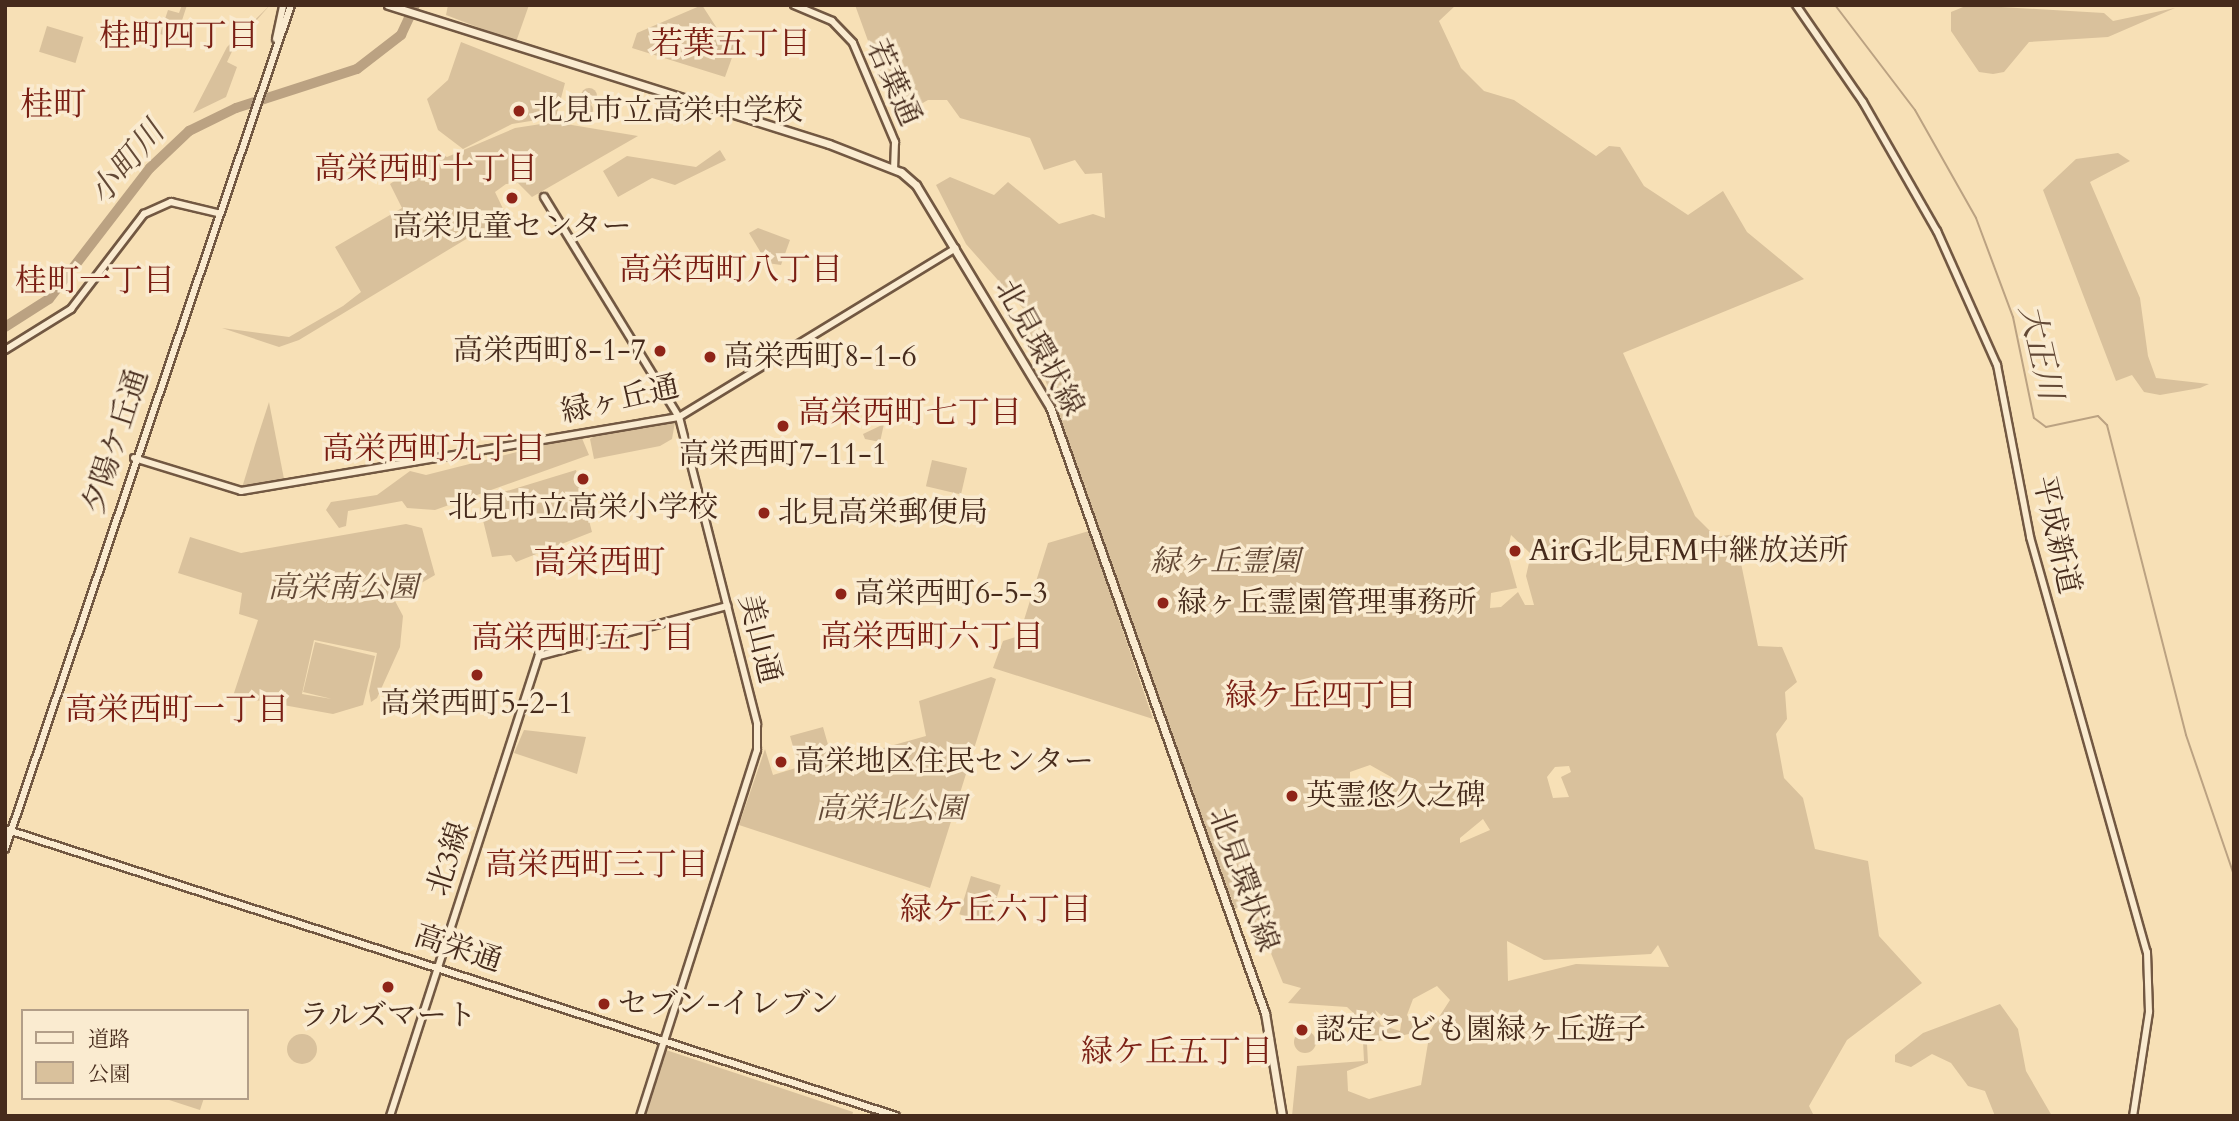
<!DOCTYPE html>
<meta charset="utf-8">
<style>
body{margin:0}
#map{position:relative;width:2239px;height:1121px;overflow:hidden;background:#f7e0b6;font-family:Cardo,"Noto Serif JP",serif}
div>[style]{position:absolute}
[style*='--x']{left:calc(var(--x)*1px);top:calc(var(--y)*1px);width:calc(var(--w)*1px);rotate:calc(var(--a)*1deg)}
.green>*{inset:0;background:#d9c19c;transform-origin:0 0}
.round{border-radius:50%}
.stream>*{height:2px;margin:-1px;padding:0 1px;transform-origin:1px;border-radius:1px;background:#bba282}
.river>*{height:10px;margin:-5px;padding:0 5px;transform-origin:5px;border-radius:5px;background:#bba282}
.roads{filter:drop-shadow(2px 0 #725842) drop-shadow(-2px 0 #725842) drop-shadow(0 2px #725842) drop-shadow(0 -2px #725842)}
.tertiary>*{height:6px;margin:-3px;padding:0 3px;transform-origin:3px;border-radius:3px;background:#faebd0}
.secondary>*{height:7px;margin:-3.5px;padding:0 3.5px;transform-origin:3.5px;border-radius:3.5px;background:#faebd0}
.dots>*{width:19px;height:19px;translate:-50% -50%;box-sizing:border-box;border:4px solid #faebd0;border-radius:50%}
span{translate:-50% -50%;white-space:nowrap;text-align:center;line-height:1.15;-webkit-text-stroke:7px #faebd0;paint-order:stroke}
.street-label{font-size:30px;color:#462b1c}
.poi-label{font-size:30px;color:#462b1c}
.left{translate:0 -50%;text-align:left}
.right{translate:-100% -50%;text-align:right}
.park-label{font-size:30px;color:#634936;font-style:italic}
.neighbourhood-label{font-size:32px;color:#7a1f14}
.water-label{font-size:32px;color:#634936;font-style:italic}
.quarter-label{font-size:33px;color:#7a1f14}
.frame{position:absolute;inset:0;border:7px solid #462b1c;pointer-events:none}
.legend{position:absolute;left:21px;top:1009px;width:228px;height:91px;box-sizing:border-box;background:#faebd0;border:2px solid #b29e88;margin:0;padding:9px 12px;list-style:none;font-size:21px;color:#462b1c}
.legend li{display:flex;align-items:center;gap:14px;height:35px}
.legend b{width:35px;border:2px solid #b29e88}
</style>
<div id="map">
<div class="green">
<div style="clip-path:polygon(182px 5px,187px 5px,176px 39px,160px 34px,168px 10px,179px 13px)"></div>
<div style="clip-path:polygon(270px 5px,235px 45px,227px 62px,237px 67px,226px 97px,193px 113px,227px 47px)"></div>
<div style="clip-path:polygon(448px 5px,529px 5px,516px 42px,446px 15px)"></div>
<div style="clip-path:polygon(702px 5px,720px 33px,738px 41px,725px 77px,632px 48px,637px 33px)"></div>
<div style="clip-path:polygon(evenodd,855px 5px,1456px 5px,1439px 21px,1461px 68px,1484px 91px,1514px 100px,1596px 156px,1609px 146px,1620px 147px,1644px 186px,1688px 215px,1723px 191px,1747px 232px,1804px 279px,1623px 353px,1695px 516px,1716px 537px,1735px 534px,1758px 646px,1782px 647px,1797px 682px,1785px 692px,1787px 719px,1776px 734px,1784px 778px,1803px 798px,1815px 849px,1868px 861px,1879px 936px,1922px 983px,1847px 1040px,1809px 1106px,1814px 1116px,1292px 1116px,1297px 1066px,1364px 1061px,1362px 1021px,1347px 1007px,1288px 1003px,1301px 988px,1283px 983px,1270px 951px,1254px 945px,1246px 904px,1235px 909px,1116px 586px,1084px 488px,1089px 485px,1084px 487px,1030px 338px,1027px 313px,966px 244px,936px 185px,950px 177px,994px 195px,1008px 182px,1059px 224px,1093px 214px,1105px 218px,1102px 173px,1085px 174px,1075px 160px,1044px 170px,1030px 138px,960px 118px,947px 100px,928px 100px,896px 118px,855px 5px,1511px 535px,1531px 554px,1526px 576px,1534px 605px,1525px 605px,1518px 592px,1501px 607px,1490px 608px,1491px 593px,1517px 588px,1507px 552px,1511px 535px,855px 5px,1370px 765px,1393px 778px,1394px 789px,1379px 802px,1350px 804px,1350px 772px,1370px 765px,855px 5px,1569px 766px,1571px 772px,1561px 777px,1569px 797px,1553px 798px,1547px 777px,1555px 767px,1569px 766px,855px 5px,1483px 819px,1490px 830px,1460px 843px,1460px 838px,1483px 819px,855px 5px,1507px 941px,1544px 960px,1651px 954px,1658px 945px,1669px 967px,1576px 964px,1508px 981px,1507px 941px,855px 5px,1437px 986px,1450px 1000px,1430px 1031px,1421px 1085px,1369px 1099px,1348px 1091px,1347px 1071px,1368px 1063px,1367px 1044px,1417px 1032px,1407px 1015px,1413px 999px,1437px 986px,855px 5px,1375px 1010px,1388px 1021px,1402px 1018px,1400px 1031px,1381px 1025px,1375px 1010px)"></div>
<div style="clip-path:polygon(1968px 5px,2104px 13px,2113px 21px,2175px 8px,2108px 37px,2029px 42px,2004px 72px,1993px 74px,1979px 72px,1951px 31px,1951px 12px)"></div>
<div style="left:47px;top:26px;width:38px;height:27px;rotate:17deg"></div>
<div style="clip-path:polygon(461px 42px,565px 83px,556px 117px,512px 124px,463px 149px,438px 130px,427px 99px,448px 80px)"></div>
<div class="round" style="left:581px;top:88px;width:16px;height:16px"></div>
<div class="round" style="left:577px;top:102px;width:16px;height:16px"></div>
<div style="clip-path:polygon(554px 122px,638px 136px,532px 197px,518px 183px,506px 184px,495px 192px,506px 215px,299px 340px,279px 347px,222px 328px,289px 337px,343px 306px,361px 292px,335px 247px,402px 208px,390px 184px,436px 152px,447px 157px,515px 128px)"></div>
<div style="clip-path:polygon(720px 150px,726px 160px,675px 185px,652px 178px,618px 197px,603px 171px,627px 156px,696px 167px)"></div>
<div style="clip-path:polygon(2118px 153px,2130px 161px,2090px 182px,2140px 298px,2148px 356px,2156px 378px,2209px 384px,2200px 388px,2160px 395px,2144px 392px,2132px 375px,2116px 381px,2043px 190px,2076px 159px)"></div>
<div style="clip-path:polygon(758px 228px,790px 240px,781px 265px,767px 263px,749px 233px)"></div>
<div style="clip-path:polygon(269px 402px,285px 484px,241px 491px,255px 445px)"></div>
<div style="clip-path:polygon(675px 422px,672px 439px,660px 446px,594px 459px,590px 439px,596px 435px)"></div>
<div style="clip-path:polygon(884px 424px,880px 442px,865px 439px,863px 434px)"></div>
<div style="clip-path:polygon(581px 436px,589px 455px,435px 510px,407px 508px,402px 501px,348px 511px,346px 526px,339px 528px,326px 510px,331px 502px,377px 495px,410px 471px,426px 475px)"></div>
<div style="left:932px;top:460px;width:36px;height:27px;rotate:13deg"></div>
<div style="clip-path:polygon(576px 470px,592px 532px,516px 562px,511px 555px,492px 557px,480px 508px,487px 497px)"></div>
<div style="clip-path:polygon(406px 524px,422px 528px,435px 575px,394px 599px,403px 616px,400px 647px,377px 698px,371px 702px,369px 691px,377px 653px,314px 640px,302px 694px,332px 699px,303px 692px,315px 642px,375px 656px,363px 705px,333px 714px,233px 696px,258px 620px,239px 614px,242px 593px,178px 573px,190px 537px,241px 553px)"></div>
<div style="clip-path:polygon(1089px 531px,1153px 719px,993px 668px,1003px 641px,1019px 636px,1048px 543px)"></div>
<div style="clip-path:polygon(991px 677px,996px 679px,930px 888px,739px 825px,765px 749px,773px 775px,799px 767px,790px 736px,823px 727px,833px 762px,926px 736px,919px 701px)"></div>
<div style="clip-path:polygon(524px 730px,586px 737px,577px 774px,514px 753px)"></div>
<div style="left:971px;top:876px;width:31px;height:40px;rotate:17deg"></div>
<div style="clip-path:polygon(2000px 1004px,2018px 1029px,2026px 1071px,2052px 1116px,1995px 1116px,1985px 1091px,1968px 1086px,1951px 1063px,1932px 1054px,1911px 1067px,1895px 1062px,1895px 1055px,1923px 1033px)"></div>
<div class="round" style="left:1294px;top:1031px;width:22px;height:22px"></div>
<div class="round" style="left:287px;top:1034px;width:30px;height:30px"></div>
<div style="clip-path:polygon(666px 1050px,853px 1112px,852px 1116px,644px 1116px)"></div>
<div style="clip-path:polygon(163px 1098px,204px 1098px,200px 1110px)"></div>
</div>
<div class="stream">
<div style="--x:1835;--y:5;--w:132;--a:52.7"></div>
<div style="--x:1915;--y:110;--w:124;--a:60.5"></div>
<div style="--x:1976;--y:218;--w:106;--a:69.5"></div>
<div style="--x:2013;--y:317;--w:103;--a:78.3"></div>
<div style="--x:2034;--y:418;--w:15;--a:37"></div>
<div style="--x:2046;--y:427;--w:53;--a:-11.9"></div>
<div style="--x:2098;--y:416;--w:13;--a:45"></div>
<div style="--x:2107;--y:425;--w:320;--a:75.7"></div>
<div style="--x:2186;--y:735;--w:148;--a:71.1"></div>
<div style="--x:2234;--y:1030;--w:8;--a:90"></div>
</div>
<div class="river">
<div style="--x:5;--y:327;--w:52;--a:-32.5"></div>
<div style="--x:49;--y:299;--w:165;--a:-52.4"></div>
<div style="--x:150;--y:168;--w:54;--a:-43.5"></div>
<div style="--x:189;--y:131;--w:52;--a:-26.1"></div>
<div style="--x:236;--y:108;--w:127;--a:-17.9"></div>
<div style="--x:357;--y:69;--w:56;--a:-37.7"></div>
<div style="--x:401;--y:35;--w:33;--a:-65"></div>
</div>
<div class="roads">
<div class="tertiary">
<div style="--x:794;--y:5;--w:41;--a:22.8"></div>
<div style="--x:832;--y:21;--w:30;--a:46"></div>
<div style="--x:853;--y:43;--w:108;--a:67"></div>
<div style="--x:895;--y:142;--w:27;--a:92"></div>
<div style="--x:1796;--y:5;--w:118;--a:55.4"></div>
<div style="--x:1863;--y:102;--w:149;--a:60.2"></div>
<div style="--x:1937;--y:231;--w:147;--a:65.9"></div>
<div style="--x:1997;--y:365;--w:175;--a:79.1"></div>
<div style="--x:2030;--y:537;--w:431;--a:74.3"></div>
<div style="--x:2147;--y:952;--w:60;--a:88.1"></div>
<div style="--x:2149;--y:1012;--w:105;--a:98.7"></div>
<div style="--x:276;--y:39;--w:35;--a:-78"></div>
<div style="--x:544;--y:197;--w:258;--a:58.5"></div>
<div style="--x:679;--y:417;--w:317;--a:75.7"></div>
<div style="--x:757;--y:724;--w:26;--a:90"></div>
<div style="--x:757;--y:750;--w:384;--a:107.7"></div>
<div style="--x:5;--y:350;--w:78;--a:-31.8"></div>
<div style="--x:71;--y:309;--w:120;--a:-52.5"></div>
<div style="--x:144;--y:214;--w:30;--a:-24"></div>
<div style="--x:171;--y:202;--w:47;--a:13.4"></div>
<div style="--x:134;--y:458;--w:112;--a:17.1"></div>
<div style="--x:241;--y:491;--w:444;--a:-9.6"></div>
<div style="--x:679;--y:417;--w:324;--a:-31.4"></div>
<div style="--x:5;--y:829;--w:936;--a:17.85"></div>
<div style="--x:5;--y:849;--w:891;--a:-71.28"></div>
<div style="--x:390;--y:1116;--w:484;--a:-72.1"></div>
<div style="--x:539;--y:656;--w:195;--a:-14.9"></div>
</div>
<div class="secondary">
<div style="--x:388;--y:5;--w:462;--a:17.5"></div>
<div style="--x:829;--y:144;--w:77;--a:21.3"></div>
<div style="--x:901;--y:172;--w:20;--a:41"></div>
<div style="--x:916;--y:185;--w:259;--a:58.9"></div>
<div style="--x:1050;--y:407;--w:643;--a:70.47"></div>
<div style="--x:1265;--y:1013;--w:104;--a:80.6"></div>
</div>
</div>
<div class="dots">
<div style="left:519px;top:111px;background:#8f2418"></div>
<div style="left:512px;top:198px;background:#8f2418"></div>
<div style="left:660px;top:351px;background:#8f2418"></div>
<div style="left:710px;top:357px;background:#8f2418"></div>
<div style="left:783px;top:426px;background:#8f2418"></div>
<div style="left:583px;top:479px;background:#8f2418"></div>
<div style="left:764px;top:513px;background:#8f2418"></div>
<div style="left:1515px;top:551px;background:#8f2418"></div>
<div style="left:841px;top:594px;background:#8f2418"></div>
<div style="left:1163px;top:603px;background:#8f2418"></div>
<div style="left:477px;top:675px;background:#8f2418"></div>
<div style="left:781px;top:762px;background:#8f2418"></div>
<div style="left:1292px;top:796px;background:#8f2418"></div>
<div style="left:388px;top:987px;background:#8f2418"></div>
<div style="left:604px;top:1004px;background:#8f2418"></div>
<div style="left:1302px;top:1030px;background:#8f2418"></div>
</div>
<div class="street-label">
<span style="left:893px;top:83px;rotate:66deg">若葉通</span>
<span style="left:1039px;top:348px;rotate:61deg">北見環状線</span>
<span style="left:620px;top:400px;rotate:-13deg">緑ヶ丘通</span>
<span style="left:116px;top:442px;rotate:-72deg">夕陽ケ丘通</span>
<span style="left:2056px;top:535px;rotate:77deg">平成新道</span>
<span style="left:759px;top:639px;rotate:76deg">美山通</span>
<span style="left:449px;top:859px;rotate:-72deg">北3線</span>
<span style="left:1243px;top:880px;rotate:70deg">北見環状線</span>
<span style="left:458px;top:949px;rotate:18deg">高栄通</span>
</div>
<div class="poi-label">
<span class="left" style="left:533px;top:111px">北見市立高栄中学校</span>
<span style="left:512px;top:227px">高栄児童センター</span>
<span class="right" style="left:646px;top:351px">高栄西町8-1-7</span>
<span class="left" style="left:724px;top:357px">高栄西町8-1-6</span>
<span style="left:783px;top:455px">高栄西町7-11-1</span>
<span style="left:583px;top:508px">北見市立高栄小学校</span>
<span class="left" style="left:778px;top:513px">北見高栄郵便局</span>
<span class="left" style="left:1529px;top:551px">AirG北見FM中継放送所</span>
<span class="left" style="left:855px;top:594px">高栄西町6-5-3</span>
<span class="left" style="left:1177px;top:603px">緑ヶ丘霊園管理事務所</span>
<span style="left:477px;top:704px">高栄西町5-2-1</span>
<span class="left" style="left:795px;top:762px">高栄地区住民センター</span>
<span class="left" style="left:1306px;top:796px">英霊悠久之碑</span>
<span class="left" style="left:618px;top:1004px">セブン-イレブン</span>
<span style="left:388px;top:1016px">ラルズマート</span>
<span class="left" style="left:1316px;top:1030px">認定こども園緑ヶ丘遊子</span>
</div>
<div class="park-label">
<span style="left:1225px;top:562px">緑ヶ丘霊園</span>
<span style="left:343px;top:588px">高栄南公園</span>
<span style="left:891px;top:809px">高栄北公園</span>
</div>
<div class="neighbourhood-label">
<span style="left:179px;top:36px">桂町四丁目</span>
<span style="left:731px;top:44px">若葉五丁目</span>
<span style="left:426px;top:169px">高栄西町十丁目</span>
<span style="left:731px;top:270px">高栄西町八丁目</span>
<span style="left:95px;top:281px">桂町一丁目</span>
<span style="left:910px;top:413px">高栄西町七丁目</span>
<span style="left:434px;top:449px">高栄西町九丁目</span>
<span style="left:932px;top:637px">高栄西町六丁目</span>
<span style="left:583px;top:638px">高栄西町五丁目</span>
<span style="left:1321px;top:696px">緑ケ丘四丁目</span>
<span style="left:177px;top:710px">高栄西町一丁目</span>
<span style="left:597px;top:865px">高栄西町三丁目</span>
<span style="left:996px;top:910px">緑ケ丘六丁目</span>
<span style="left:1177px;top:1052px">緑ケ丘五丁目</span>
</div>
<div class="water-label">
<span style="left:127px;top:163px;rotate:-50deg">小町川</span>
<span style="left:2040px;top:352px;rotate:77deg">大正川</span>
</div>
<div class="quarter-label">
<span style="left:53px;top:105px">桂町</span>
<span style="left:599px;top:563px">高栄西町</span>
</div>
<div class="frame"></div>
<ul class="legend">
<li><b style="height:9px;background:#faebd0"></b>道路</li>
<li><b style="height:19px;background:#d9c19c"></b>公園</li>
</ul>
</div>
